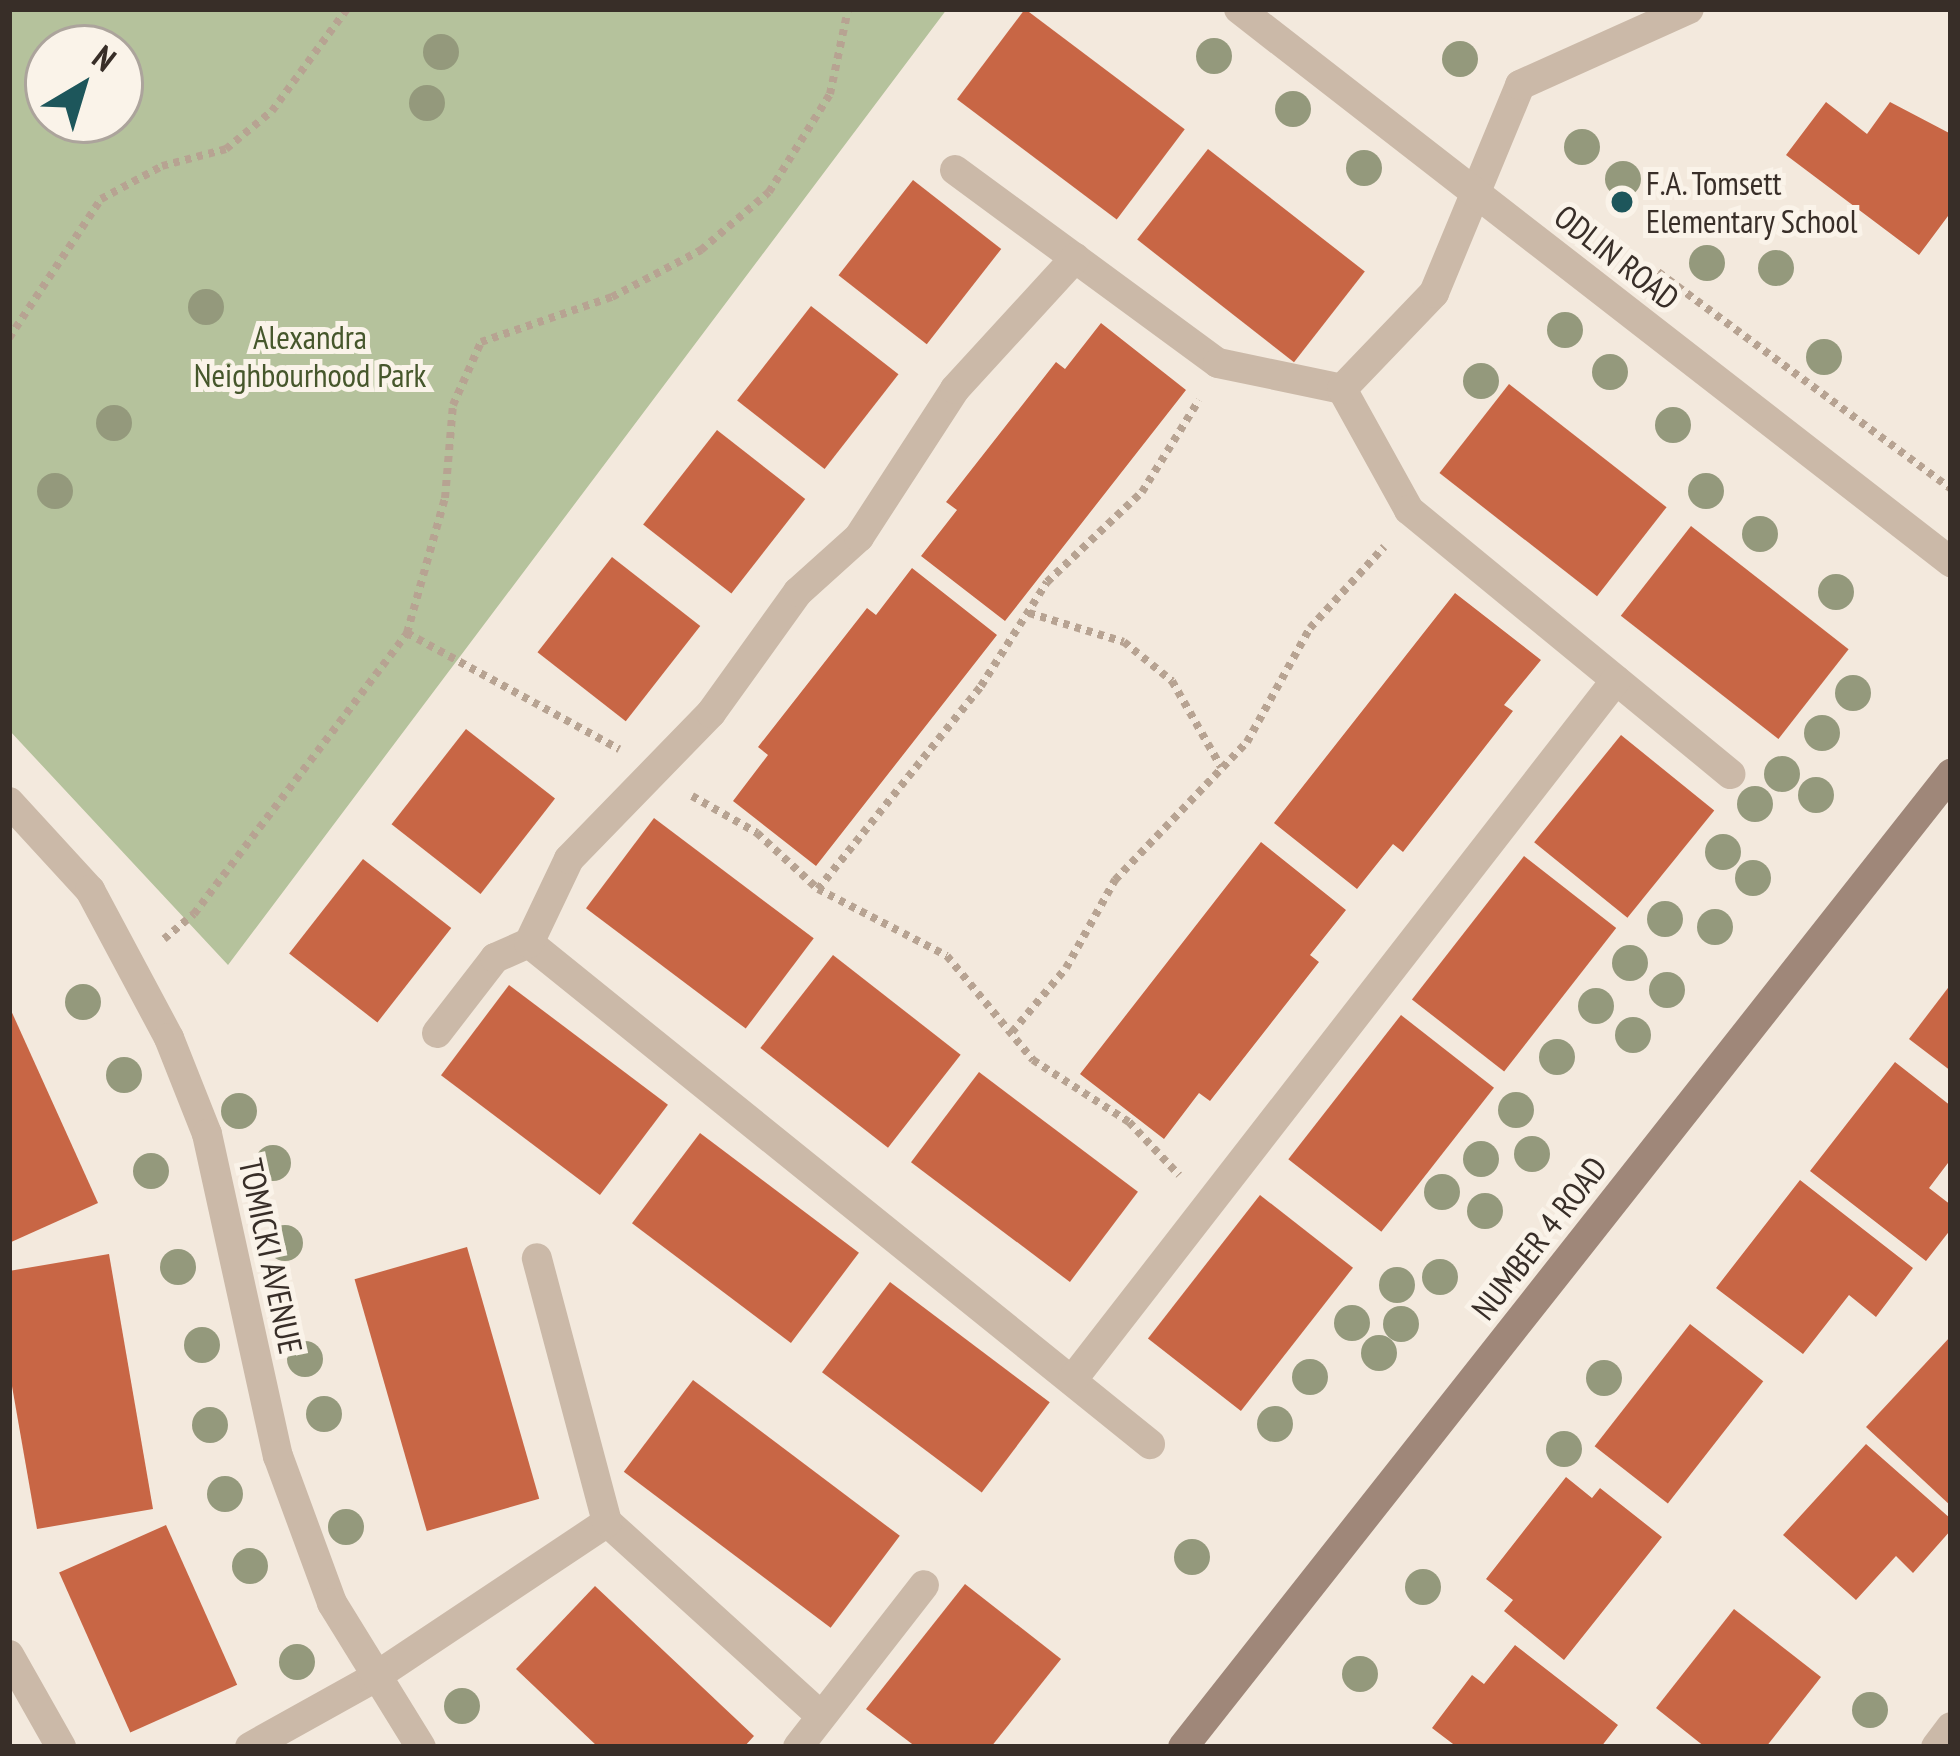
<!DOCTYPE html>
<style>
body{margin:0}
#map{position:relative;width:1960px;height:1756px;overflow:hidden;background:#f3e9dd;font-family:"PT Sans Narrow",sans-serif}
div>[style]{position:absolute}
[style*='--x']{left:calc(var(--x)*1px);top:calc(var(--y)*1px);width:calc(var(--w)*1px);rotate:calc(var(--a)*1deg)}
.green>*{inset:0;background:#b5c29c}
.building>*{inset:0;background:#c86645;transform-origin:0 0}
.path>*{height:8px;margin-top:-4px;transform-origin:0;background:repeating-linear-gradient(90deg,#b7a392 0 6px,transparent 0 12px)}
.service>*{height:30px;margin:-15px;padding:0 15px;transform-origin:15px;border-radius:15px;background:#cbb9a8}
.minor>*{height:30px;margin:-15px;padding:0 15px;transform-origin:15px;border-radius:15px;background:#cbb9a8}
.secondary>*{height:30px;margin:-15px;padding:0 15px;transform-origin:15px;border-radius:15px;background:#9f8779}
.trees>*{width:36px;height:36px;margin:-18px;border-radius:50%;background:#94997c}
.dots>*{width:33px;height:33px;translate:-50% -50%;box-sizing:border-box;border:6px solid #faf3e9;border-radius:50%}
span{translate:-50% -50%;white-space:nowrap;text-align:center;line-height:1.15;-webkit-text-stroke:10px #faf3e9;paint-order:stroke}
.poi-label{font-size:33px;color:#382e28}
.left{translate:0 -50%;text-align:left}
.street-label{font-size:33px;color:#382e28}
.park-label{font-size:33px;color:#46572c}
.frame{position:absolute;inset:0;border:12px solid #382e28;pointer-events:none}
.north{position:absolute;left:24px;top:24px;width:120px;height:120px;box-sizing:border-box;background:#faf3e9;border:3px solid #aca49c;border-radius:50%;rotate:38deg;font-size:33px;font-weight:700;line-height:48px;text-align:center;color:#382e28}
.north::after{content:'';display:block;margin:auto;width:42px;height:54px;background:#1d565b;clip-path:polygon(50% 0,100% 100%,50% 72%,0 100%)}
</style>
<div id="map">
<div class="green">
<div style="clip-path:polygon(evenodd,9px 9px,947px 9px,228px 965px,9px 730px,9px 9px,48px 48px,120px 48px,120px 120px,48px 120px,48px 48px)"></div>
</div>
<div class="building">
<div style="left:1025px;top:9px;width:200px;height:113px;rotate:37deg"></div>
<div style="clip-path:polygon(1826px 102px,1867px 134px,1890px 102px,1951px 134px,1951px 212px,1919px 255px,1786px 155px)"></div>
<div style="left:1208px;top:149px;width:199px;height:115px;rotate:38deg"></div>
<div style="left:913px;top:180px;width:112px;height:121px;rotate:38deg"></div>
<div style="left:811px;top:306px;width:111px;height:120px;rotate:38deg"></div>
<div style="clip-path:polygon(1101px 323px,1186px 390px,1005px 621px,921px 556px,957px 510px,946px 502px,1056px 362px,1065px 369px)"></div>
<div style="left:1509px;top:384px;width:200px;height:113px;rotate:38deg"></div>
<div style="left:717px;top:430px;width:112px;height:120px;rotate:38deg"></div>
<div style="left:1691px;top:526px;width:200px;height:114px;rotate:38deg"></div>
<div style="left:612px;top:557px;width:112px;height:121px;rotate:38deg"></div>
<div style="clip-path:polygon(912px 568px,997px 635px,816px 866px,733px 801px,768px 755px,758px 747px,867px 608px,876px 615px)"></div>
<div style="clip-path:polygon(1455px 593px,1541px 660px,1504px 705px,1513px 711px,1403px 852px,1393px 844px,1357px 889px,1274px 823px)"></div>
<div style="left:466px;top:729px;width:113px;height:121px;rotate:38deg"></div>
<div style="left:1621px;top:735px;width:120px;height:138px;rotate:39deg"></div>
<div style="left:654px;top:818px;width:200px;height:113px;rotate:37deg"></div>
<div style="clip-path:polygon(1261px 842px,1346px 910px,1310px 955px,1319px 962px,1210px 1101px,1199px 1093px,1164px 1139px,1080px 1074px)"></div>
<div style="left:1524px;top:856px;width:117px;height:182px;rotate:38deg"></div>
<div style="left:363px;top:859px;width:112px;height:120px;rotate:38deg"></div>
<div style="left:833px;top:955px;width:162px;height:118px;rotate:38deg"></div>
<div style="clip-path:polygon(1951px 984px,1951px 1071px,1909px 1039px)"></div>
<div style="left:509px;top:985px;width:199px;height:113px;rotate:37deg"></div>
<div style="clip-path:polygon(9px 1006px,98px 1203px,9px 1243px)"></div>
<div style="left:1401px;top:1015px;width:118px;height:183px;rotate:38deg"></div>
<div style="clip-path:polygon(1895px 1062px,1951px 1106px,1951px 1159px,1929px 1188px,1951px 1205px,1951px 1229px,1926px 1261px,1810px 1171px)"></div>
<div style="left:979px;top:1072px;width:199px;height:113px;rotate:37deg"></div>
<div style="left:700px;top:1133px;width:199px;height:113px;rotate:37deg"></div>
<div style="clip-path:polygon(1800px 1180px,1913px 1268px,1876px 1317px,1849px 1295px,1803px 1354px,1716px 1288px)"></div>
<div style="left:1260px;top:1195px;width:118px;height:182px;rotate:38deg"></div>
<div style="left:467px;top:1247px;width:262px;height:117px;rotate:74deg"></div>
<div style="clip-path:polygon(109px 1254px,153px 1509px,37px 1529px,9px 1369px,9px 1271px)"></div>
<div style="left:890px;top:1282px;width:200px;height:113px;rotate:37deg"></div>
<div style="left:1690px;top:1324px;width:93px;height:155px;rotate:38deg"></div>
<div style="clip-path:polygon(1951px 1336px,1951px 1506px,1866px 1427px)"></div>
<div style="left:693px;top:1380px;width:259px;height:115px;rotate:37deg"></div>
<div style="clip-path:polygon(1866px 1444px,1951px 1519px,1951px 1530px,1913px 1573px,1896px 1556px,1856px 1600px,1783px 1535px)"></div>
<div style="clip-path:polygon(1566px 1477px,1592px 1498px,1600px 1488px,1662px 1537px,1564px 1660px,1504px 1611px,1513px 1600px,1486px 1579px)"></div>
<div style="left:166px;top:1525px;width:175px;height:117px;rotate:66deg"></div>
<div style="clip-path:polygon(965px 1584px,1061px 1659px,991px 1747px,916px 1747px,866px 1709px)"></div>
<div style="clip-path:polygon(595px 1586px,754px 1736px,744px 1747px,598px 1747px,516px 1669px)"></div>
<div style="clip-path:polygon(1734px 1609px,1821px 1677px,1766px 1747px,1705px 1747px,1656px 1708px)"></div>
<div style="clip-path:polygon(1515px 1645px,1618px 1725px,1601px 1747px,1457px 1747px,1432px 1728px,1472px 1675px,1484px 1684px)"></div>
</div>
<div class="path">
<div style="--x:1658;--y:272;--w:365;--a:36.5"></div>
<div style="--x:9;--y:338;--w:167;--a:-56.5"></div>
<div style="--x:101;--y:199;--w:69;--a:-28.4"></div>
<div style="--x:162;--y:166;--w:66;--a:-14.9"></div>
<div style="--x:226;--y:149;--w:60;--a:-39.6"></div>
<div style="--x:272;--y:111;--w:127;--a:-53.7"></div>
<div style="--x:1029;--y:613;--w:99;--a:17"></div>
<div style="--x:1124;--y:642;--w:62;--a:39.1"></div>
<div style="--x:1172;--y:681;--w:99;--a:60.3"></div>
<div style="--x:407;--y:633;--w:140;--a:-74.3"></div>
<div style="--x:445;--y:498;--w:93;--a:-85.1"></div>
<div style="--x:453;--y:405;--w:69;--a:-66"></div>
<div style="--x:481;--y:342;--w:139;--a:-19"></div>
<div style="--x:612;--y:297;--w:101;--a:-27.8"></div>
<div style="--x:701;--y:250;--w:89;--a:-40.5"></div>
<div style="--x:769;--y:192;--w:115;--a:-58.1"></div>
<div style="--x:830;--y:94;--w:87;--a:-78"></div>
<div style="--x:692;--y:796;--w:75;--a:29.6"></div>
<div style="--x:757;--y:833;--w:83;--a:42.6"></div>
<div style="--x:818;--y:889;--w:145;--a:27.4"></div>
<div style="--x:947;--y:956;--w:135;--a:50.4"></div>
<div style="--x:1033;--y:1060;--w:114;--a:32.9"></div>
<div style="--x:1129;--y:1122;--w:73;--a:46.7"></div>
<div style="--x:818;--y:889;--w:260;--a:-51.2"></div>
<div style="--x:981;--y:686;--w:123;--a:-57.6"></div>
<div style="--x:1047;--y:582;--w:131;--a:-43.5"></div>
<div style="--x:1142;--y:492;--w:108;--a:-58.2"></div>
<div style="--x:164;--y:939;--w:39;--a:-40"></div>
<div style="--x:194;--y:914;--w:353;--a:-52.8"></div>
<div style="--x:407;--y:633;--w:242;--a:28.7"></div>
<div style="--x:1012;--y:1032;--w:84;--a:-49.8"></div>
<div style="--x:1066;--y:968;--w:101;--a:-60.9"></div>
<div style="--x:1115;--y:880;--w:191;--a:-46.3"></div>
<div style="--x:1247;--y:742;--w:130;--a:-61.1"></div>
<div style="--x:1310;--y:628;--w:110;--a:-47.6"></div>
</div>
<div class="service">
<div style="--x:955;--y:170;--w:326;--a:36.3"></div>
<div style="--x:1218;--y:363;--w:127;--a:11.8"></div>
<div style="--x:1342;--y:389;--w:138;--a:61"></div>
<div style="--x:1409;--y:510;--w:416;--a:39.4"></div>
<div style="--x:1342;--y:389;--w:133;--a:-46.2"></div>
<div style="--x:1434;--y:293;--w:225;--a:-67.5"></div>
<div style="--x:1520;--y:85;--w:185;--a:-24.2"></div>
<div style="--x:529;--y:943;--w:798;--a:38.9"></div>
<div style="--x:437;--y:1033;--w:95;--a:-52.3"></div>
<div style="--x:495;--y:958;--w:37;--a:-24"></div>
<div style="--x:529;--y:943;--w:93;--a:-64.5"></div>
<div style="--x:569;--y:859;--w:204;--a:-45.8"></div>
<div style="--x:711;--y:713;--w:149;--a:-54.3"></div>
<div style="--x:798;--y:592;--w:82;--a:-42"></div>
<div style="--x:859;--y:537;--w:176;--a:-57"></div>
<div style="--x:955;--y:389;--w:178;--a:-47.5"></div>
<div style="--x:1073;--y:1379;--w:885;--a:-52.16"></div>
<div style="--x:607;--y:1522;--w:289;--a:42.2"></div>
<div style="--x:9;--y:1655;--w:106;--a:60.5"></div>
<div style="--x:250;--y:1747;--w:140;--a:-29.1"></div>
<div style="--x:372;--y:1679;--w:283;--a:-33.7"></div>
<div style="--x:607;--y:1522;--w:273;--a:-104.9"></div>
<div style="--x:798;--y:1747;--w:205;--a:-52.1"></div>
</div>
<div class="minor">
<div style="--x:1239;--y:9;--w:902;--a:37.84"></div>
<div style="--x:9;--y:802;--w:120;--a:47.4"></div>
<div style="--x:90;--y:890;--w:168;--a:61.9"></div>
<div style="--x:169;--y:1038;--w:103;--a:68.4"></div>
<div style="--x:207;--y:1134;--w:330;--a:77.6"></div>
<div style="--x:278;--y:1456;--w:157;--a:69.8"></div>
<div style="--x:332;--y:1603;--w:169;--a:58.3"></div>
<div style="--x:1936;--y:1747;--w:25;--a:-53"></div>
</div>
<div class="secondary">
<div style="--x:1183;--y:1747;--w:1240;--a:-51.72"></div>
</div>
<div class="trees">
<div style="left:441px;top:52px"></div>
<div style="left:1214px;top:56px"></div>
<div style="left:1460px;top:59px"></div>
<div style="left:427px;top:103px"></div>
<div style="left:1293px;top:109px"></div>
<div style="left:1582px;top:147px"></div>
<div style="left:1364px;top:168px"></div>
<div style="left:1623px;top:179px"></div>
<div style="left:1707px;top:263px"></div>
<div style="left:1776px;top:268px"></div>
<div style="left:206px;top:307px"></div>
<div style="left:1565px;top:330px"></div>
<div style="left:1824px;top:357px"></div>
<div style="left:1610px;top:372px"></div>
<div style="left:1481px;top:381px"></div>
<div style="left:114px;top:423px"></div>
<div style="left:1673px;top:425px"></div>
<div style="left:55px;top:491px"></div>
<div style="left:1706px;top:491px"></div>
<div style="left:1760px;top:534px"></div>
<div style="left:1836px;top:592px"></div>
<div style="left:1853px;top:693px"></div>
<div style="left:1822px;top:733px"></div>
<div style="left:1782px;top:774px"></div>
<div style="left:1816px;top:795px"></div>
<div style="left:1755px;top:804px"></div>
<div style="left:1723px;top:852px"></div>
<div style="left:1753px;top:878px"></div>
<div style="left:1665px;top:919px"></div>
<div style="left:1715px;top:927px"></div>
<div style="left:1630px;top:963px"></div>
<div style="left:1667px;top:990px"></div>
<div style="left:83px;top:1002px"></div>
<div style="left:1596px;top:1006px"></div>
<div style="left:1633px;top:1035px"></div>
<div style="left:1557px;top:1057px"></div>
<div style="left:124px;top:1075px"></div>
<div style="left:1516px;top:1110px"></div>
<div style="left:239px;top:1111px"></div>
<div style="left:1532px;top:1154px"></div>
<div style="left:1481px;top:1159px"></div>
<div style="left:273px;top:1163px"></div>
<div style="left:151px;top:1171px"></div>
<div style="left:1442px;top:1192px"></div>
<div style="left:1485px;top:1211px"></div>
<div style="left:285px;top:1243px"></div>
<div style="left:178px;top:1267px"></div>
<div style="left:1440px;top:1277px"></div>
<div style="left:1397px;top:1285px"></div>
<div style="left:1352px;top:1323px"></div>
<div style="left:1401px;top:1324px"></div>
<div style="left:202px;top:1345px"></div>
<div style="left:1379px;top:1353px"></div>
<div style="left:305px;top:1359px"></div>
<div style="left:1310px;top:1377px"></div>
<div style="left:1604px;top:1378px"></div>
<div style="left:324px;top:1414px"></div>
<div style="left:1275px;top:1424px"></div>
<div style="left:210px;top:1425px"></div>
<div style="left:1564px;top:1449px"></div>
<div style="left:225px;top:1494px"></div>
<div style="left:346px;top:1527px"></div>
<div style="left:1192px;top:1557px"></div>
<div style="left:250px;top:1566px"></div>
<div style="left:1423px;top:1587px"></div>
<div style="left:297px;top:1662px"></div>
<div style="left:1360px;top:1674px"></div>
<div style="left:462px;top:1706px"></div>
<div style="left:1870px;top:1710px"></div>
</div>
<div class="dots">
<div style="left:1622px;top:202px;background:#1d565b"></div>
</div>
<div class="poi-label">
<span class="left" style="left:1646px;top:202px">F.A. Tomsett<br>Elementary School</span>
</div>
<div class="street-label">
<span style="left:1617px;top:257px;rotate:38deg">ODLIN ROAD</span>
<span style="left:1539px;top:1238px;rotate:-52deg">NUMBER 4 ROAD</span>
<span style="left:271px;top:1256px;rotate:78deg">TOMICKI AVENUE</span>
</div>
<div class="park-label">
<span style="left:310px;top:356px">Alexandra<br>Neighbourhood Park</span>
</div>
<div class="frame"></div>
<div class="north">N</div>
</div>
